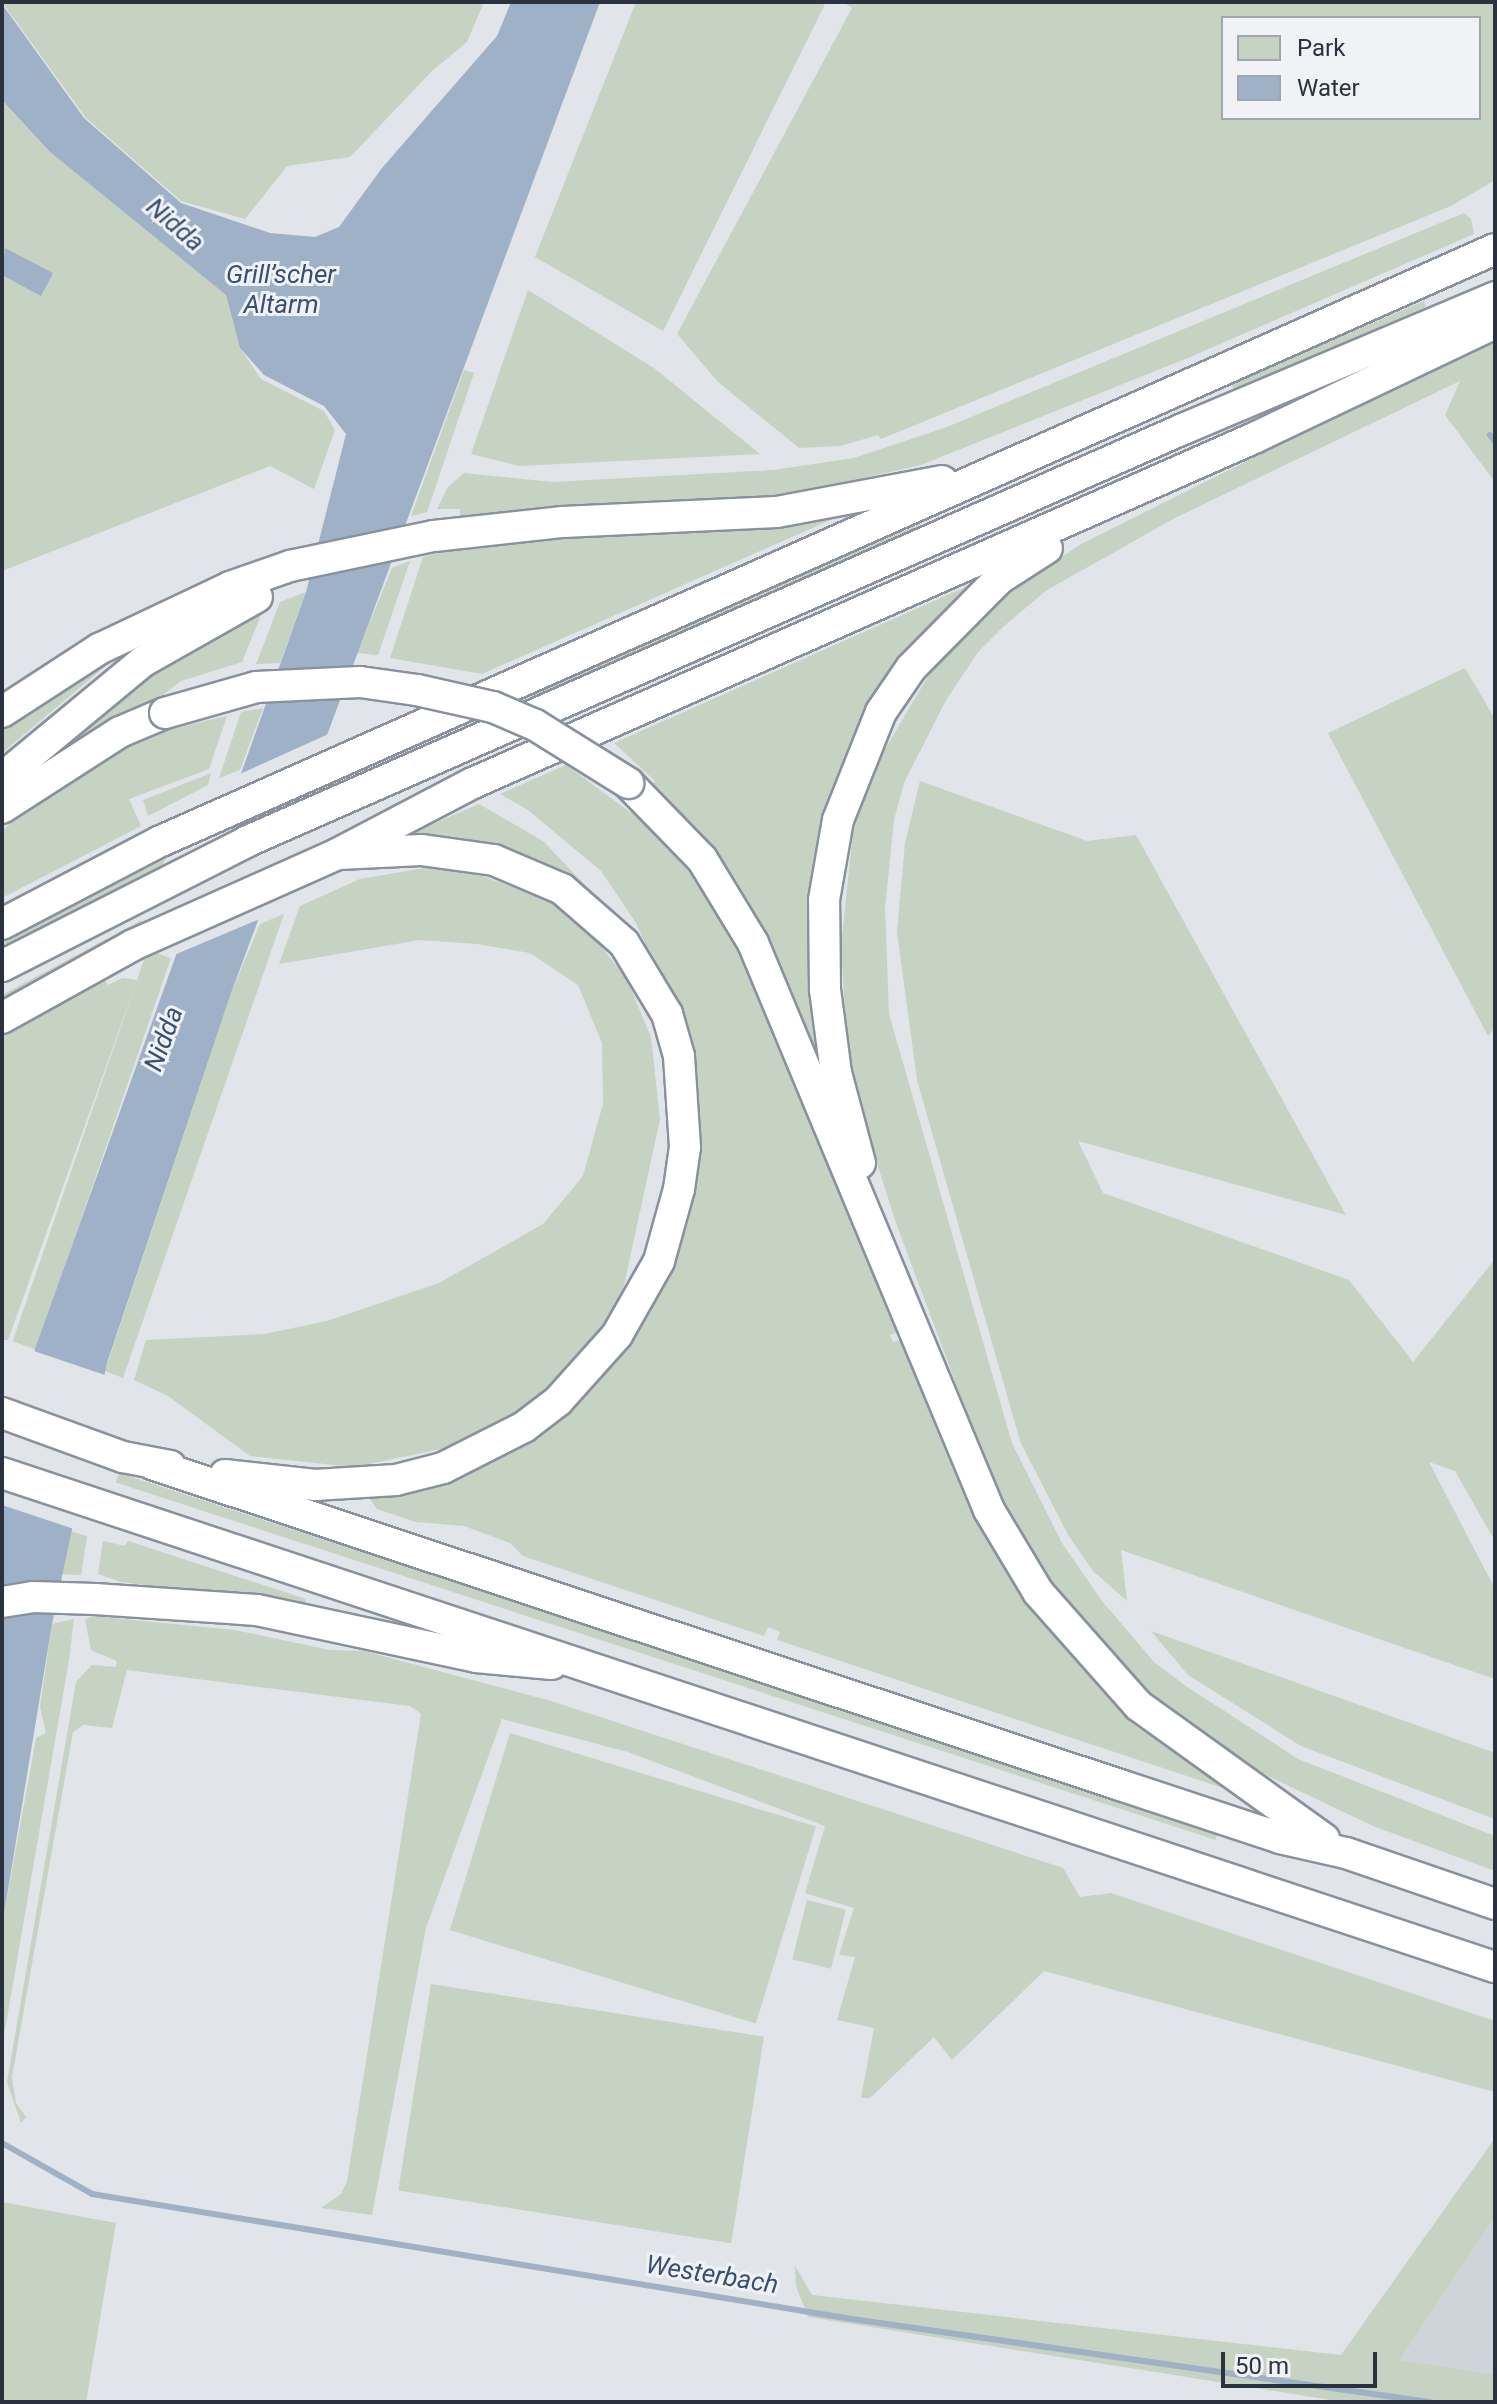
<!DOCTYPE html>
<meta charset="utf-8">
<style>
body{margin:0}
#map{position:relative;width:1497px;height:2404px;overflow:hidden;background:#e1e4e8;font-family:Roboto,sans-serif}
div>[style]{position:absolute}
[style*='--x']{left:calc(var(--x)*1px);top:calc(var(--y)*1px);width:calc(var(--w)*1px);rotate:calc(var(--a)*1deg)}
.built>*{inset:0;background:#cfd3da}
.green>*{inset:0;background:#c6d2c2;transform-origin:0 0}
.water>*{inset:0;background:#9eb1c6}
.pier>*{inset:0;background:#e1e4e8}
.stream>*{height:6px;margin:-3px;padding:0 3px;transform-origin:3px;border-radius:3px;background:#9eb1c6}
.roads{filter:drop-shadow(2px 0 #89919e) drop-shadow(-2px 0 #89919e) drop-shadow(0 2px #89919e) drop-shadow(0 -2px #89919e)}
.motorway>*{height:30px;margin:-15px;padding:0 15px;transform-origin:15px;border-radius:15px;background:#fff}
.bridges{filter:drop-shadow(2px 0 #89919e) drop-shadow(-2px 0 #89919e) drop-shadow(0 2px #89919e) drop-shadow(0 -2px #89919e)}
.motorway-bridge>*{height:30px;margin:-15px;padding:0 15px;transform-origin:15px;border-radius:15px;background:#fff}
span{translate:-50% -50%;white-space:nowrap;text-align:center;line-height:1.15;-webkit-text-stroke:6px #f0f2f6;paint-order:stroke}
.water-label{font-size:26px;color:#375070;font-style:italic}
.frame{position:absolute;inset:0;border:4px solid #2a323f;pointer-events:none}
.legend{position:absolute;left:1221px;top:16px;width:260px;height:104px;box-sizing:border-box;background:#f0f2f6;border:2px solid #a1a5ad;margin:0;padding:10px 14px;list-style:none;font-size:24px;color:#2a323f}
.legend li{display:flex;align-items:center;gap:16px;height:40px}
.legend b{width:40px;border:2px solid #a1a5ad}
.scale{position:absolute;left:1221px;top:2352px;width:156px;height:36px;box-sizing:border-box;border:4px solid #2a323f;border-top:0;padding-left:10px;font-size:24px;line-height:28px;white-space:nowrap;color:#2a323f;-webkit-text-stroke:6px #f0f2f6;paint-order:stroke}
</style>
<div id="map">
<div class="built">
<div style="clip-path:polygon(1495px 2217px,1495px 2374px,1400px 2360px)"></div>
</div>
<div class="green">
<div style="clip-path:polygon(2px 2px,484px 2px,467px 42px,433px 70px,350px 157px,287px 166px,245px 219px,181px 201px,86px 118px)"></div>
<div style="clip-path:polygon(636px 2px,826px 2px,663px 331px,535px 257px)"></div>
<div style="clip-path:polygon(evenodd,843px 2px,1495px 2px,1495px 180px,1451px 206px,881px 439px,878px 435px,840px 446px,799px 448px,718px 382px,677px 334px,852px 8px,843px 2px,1479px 18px,1479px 118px,1223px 118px,1223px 18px,1479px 18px)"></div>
<div style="clip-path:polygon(2px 100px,50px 152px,226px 295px,240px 348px,261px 379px,324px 411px,335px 430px,314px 489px,270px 466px,2px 571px)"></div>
<div style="clip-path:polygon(1464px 213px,1471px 219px,1474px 234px,1190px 357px,921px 465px,760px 501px,460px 516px,460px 509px,437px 509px,448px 487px,464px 473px,553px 482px,773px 470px,854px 458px,947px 427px)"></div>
<div style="clip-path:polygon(528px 290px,654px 368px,760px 454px,519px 466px,471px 454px)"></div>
<div style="clip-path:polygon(1424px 301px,1426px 307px,1234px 390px,1232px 385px,1256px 373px)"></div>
<div style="clip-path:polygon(1495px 337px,1495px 482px,1445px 415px,1460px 381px,1175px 518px,1047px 590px,1004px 626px,978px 652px,946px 700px,904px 783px,894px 820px,885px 908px,889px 1014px,1012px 1443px,1062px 1543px,1102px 1601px,1155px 1663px,1186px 1686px,1298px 1759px,1495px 1836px,1495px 1871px,1373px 1826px,1247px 1766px,1128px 1677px,1064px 1603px,996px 1491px,896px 1223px,866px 1129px,847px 1046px,841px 947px,853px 831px,875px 766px,933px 668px,1001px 597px,1083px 543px)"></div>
<div style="clip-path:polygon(464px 370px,474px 373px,427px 512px,411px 516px)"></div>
<div style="clip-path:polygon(862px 506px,482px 674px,390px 658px,423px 557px,446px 551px,445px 545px,767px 526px)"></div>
<div style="clip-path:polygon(922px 523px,896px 541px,536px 700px,529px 695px)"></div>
<div style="clip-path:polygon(410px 561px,378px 655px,357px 653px,392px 568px)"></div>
<div style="clip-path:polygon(979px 581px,846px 767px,823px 1070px,777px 960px,724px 865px,651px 787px,655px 781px,614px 743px)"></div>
<div style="clip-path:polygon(306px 592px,280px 663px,256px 664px,280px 602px)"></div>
<div style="clip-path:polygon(263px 610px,242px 662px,181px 681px,164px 694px,165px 700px,2px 792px,132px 675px)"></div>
<div style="clip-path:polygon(111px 652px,114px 659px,2px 753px,2px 721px)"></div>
<div style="clip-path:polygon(1465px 668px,1495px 719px,1495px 1028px,1488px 1036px,1328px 733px)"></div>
<div style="clip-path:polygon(263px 708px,240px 770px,219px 778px,241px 712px)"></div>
<div style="clip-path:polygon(227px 716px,209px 769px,129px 799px,141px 826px,2px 898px,2px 831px,11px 823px,105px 759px,155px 733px)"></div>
<div style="clip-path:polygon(566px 765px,630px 812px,635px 810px,679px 853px,737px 940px,897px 1332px,890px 1335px,893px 1342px,900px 1340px,956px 1477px,1014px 1585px,1130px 1722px,1226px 1789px,777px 1640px,780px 1632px,768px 1627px,764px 1636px,523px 1556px,510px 1543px,464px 1526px,416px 1522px,377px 1509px,367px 1495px,509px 1448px,671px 1258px,671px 1003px,636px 923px,601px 871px,528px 810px,500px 794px)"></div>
<div style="clip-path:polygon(211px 773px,208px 785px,148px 816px,143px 800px)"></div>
<div style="clip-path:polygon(920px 781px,1087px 841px,1136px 835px,1346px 1215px,1078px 1141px,1103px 1193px,1349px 1280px,1413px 1362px,1495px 1259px,1495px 1541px,1455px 1471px,1429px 1462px,1495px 1589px,1495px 1679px,1121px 1550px,1127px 1601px,1093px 1571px,1068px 1535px,1020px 1441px,917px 1080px,897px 932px,905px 843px)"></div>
<div style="clip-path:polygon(479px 804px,543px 841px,607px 908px,396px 840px)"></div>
<div style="clip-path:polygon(165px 859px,162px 869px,2px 951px,2px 943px,31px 927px)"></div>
<div style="clip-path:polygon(431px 867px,482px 876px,548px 900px,585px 925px,627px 980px,651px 1037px,660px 1119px,625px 1281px,612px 1323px,543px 1397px,475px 1442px,354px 1467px,250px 1456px,168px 1396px,134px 1380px,146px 1340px,264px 1334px,327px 1321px,439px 1283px,543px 1224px,583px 1176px,603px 1104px,602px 1043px,578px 985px,530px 953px,477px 944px,420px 940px,279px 964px,300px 906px,360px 879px)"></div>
<div style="clip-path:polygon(284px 914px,123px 1378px,105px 1371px,231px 993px,260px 924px)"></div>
<div style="clip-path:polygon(142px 920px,139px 929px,2px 1004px,2px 995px)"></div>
<div style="left:171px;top:958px;width:414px;height:25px;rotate:109deg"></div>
<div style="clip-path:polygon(122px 978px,137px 980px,8px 1340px,2px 1340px,2px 1036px,105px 981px,108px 985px)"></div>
<div style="left:119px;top:1473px;width:1156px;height:10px;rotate:18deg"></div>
<div style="clip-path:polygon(70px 1531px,87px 1536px,81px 1575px,62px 1574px)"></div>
<div style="clip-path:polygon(103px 1541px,125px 1546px,128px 1541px,306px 1599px,304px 1605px,121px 1582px,98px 1574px)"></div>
<div style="clip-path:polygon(92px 1616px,235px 1630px,330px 1650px,364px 1651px,551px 1701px,1063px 1868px,1080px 1897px,1111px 1893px,1495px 2021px,1495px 2092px,1044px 1971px,952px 2060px,934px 2037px,870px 2098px,861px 2098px,874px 2028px,837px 2020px,855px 1957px,839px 1955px,854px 1908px,805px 1893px,825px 1826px,628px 1752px,502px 1719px,426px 1928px,372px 2215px,321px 2208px,341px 2194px,347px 2181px,421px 1714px,410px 1706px,127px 1670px,112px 1728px,83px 1725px,73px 1732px,12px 2077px,16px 2103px,26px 2117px,21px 2123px,7px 2082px,76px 1682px,92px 1665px,116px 1667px,117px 1661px,91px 1650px,85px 1620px)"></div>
<div style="clip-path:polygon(74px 1619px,69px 1660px,2px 2047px,2px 1926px,36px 1738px,46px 1733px,40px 1707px,52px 1624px)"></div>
<div style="clip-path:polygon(1151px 1631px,1495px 1753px,1495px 1819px,1301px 1746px,1188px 1675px)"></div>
<div style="left:510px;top:1733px;width:320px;height:206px;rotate:17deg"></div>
<div style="left:807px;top:1900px;width:40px;height:61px;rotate:14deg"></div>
<div style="left:431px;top:1984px;width:337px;height:209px;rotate:9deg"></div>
<div style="clip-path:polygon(1495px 2138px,1495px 2217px,1400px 2360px,1495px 2374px,1495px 2402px,1344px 2402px,808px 2317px,796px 2286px,795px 2266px,812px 2295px,1341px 2355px)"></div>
<div style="clip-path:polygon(2px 2202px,116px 2223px,86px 2402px,2px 2402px)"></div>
</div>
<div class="water">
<div style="clip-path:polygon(511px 2px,600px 2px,231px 993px,107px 1363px,52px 1624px,2px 1926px,2px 1512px,35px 1349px,306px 592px,346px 434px,324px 406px,264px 375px,240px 348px,226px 295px,50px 152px,2px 100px,2px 4px,84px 118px,181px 203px,270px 233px,315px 237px,339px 227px,382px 168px,497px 36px)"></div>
<div style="clip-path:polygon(5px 248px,53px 273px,41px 296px,2px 275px)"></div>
</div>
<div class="pier">
<div style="clip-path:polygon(333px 732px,267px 916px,167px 958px,233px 777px)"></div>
<div style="clip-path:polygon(31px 1350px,108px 1376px,74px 1529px,2px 1505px)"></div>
</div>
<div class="stream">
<div style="--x:1490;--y:435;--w:9;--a:54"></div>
<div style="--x:2;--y:2143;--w:103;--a:29.5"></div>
<div style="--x:92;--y:2194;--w:770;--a:9.34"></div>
<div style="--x:852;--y:2319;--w:583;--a:8.19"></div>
</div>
<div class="roads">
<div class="motorway">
<div style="--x:2;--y:712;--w:116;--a:-33"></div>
<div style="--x:99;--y:649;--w:145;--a:-25.3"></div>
<div style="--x:230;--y:587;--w:64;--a:-19.3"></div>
<div style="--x:290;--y:566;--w:147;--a:-11.8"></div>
<div style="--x:434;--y:536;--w:130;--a:-6.2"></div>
<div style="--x:563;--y:522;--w:214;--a:-2.7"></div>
<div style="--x:777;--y:512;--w:168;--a:-10.6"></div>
<div style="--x:2;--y:778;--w:182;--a:-39.6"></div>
<div style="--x:142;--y:662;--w:132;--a:-29.5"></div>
<div style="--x:628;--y:783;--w:106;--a:45.8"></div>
<div style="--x:702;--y:859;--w:98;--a:58.7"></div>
<div style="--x:753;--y:943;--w:614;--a:67.4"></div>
<div style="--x:989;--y:1510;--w:96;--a:59.1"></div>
<div style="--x:1038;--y:1592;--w:152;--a:48.5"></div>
<div style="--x:1139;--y:1706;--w:228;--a:35.7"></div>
<div style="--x:2;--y:808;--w:140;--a:-32.8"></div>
<div style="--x:120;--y:732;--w:49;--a:-22.9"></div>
<div style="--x:2;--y:924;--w:179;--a:-27.6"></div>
<div style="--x:161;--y:841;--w:1459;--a:-23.93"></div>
<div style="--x:2;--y:966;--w:276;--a:-26.9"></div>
<div style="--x:248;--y:841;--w:1022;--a:-23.78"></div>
<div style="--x:1183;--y:429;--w:339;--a:-22.9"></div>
<div style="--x:2;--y:1018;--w:150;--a:-29.1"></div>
<div style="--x:133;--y:945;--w:223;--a:-24"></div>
<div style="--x:337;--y:854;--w:153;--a:-27.6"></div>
<div style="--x:473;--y:783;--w:854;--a:-23.83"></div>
<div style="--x:1254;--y:438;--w:267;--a:-25.5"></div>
<div style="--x:860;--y:1163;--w:93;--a:-104.9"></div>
<div style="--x:836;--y:1073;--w:85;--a:-97.5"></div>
<div style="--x:825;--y:989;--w:89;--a:-90.6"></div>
<div style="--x:824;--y:900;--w:81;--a:-80.1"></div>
<div style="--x:838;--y:820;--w:116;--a:-68.3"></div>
<div style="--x:881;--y:712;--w:53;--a:-55.7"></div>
<div style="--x:911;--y:668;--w:125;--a:-45.3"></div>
<div style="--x:999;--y:579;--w:57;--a:-32.9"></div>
<div style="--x:2;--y:1413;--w:129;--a:20"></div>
<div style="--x:123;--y:1457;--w:48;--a:10.8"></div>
<div style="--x:152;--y:1464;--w:1020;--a:18.35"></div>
<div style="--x:1120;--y:1785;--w:169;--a:18.3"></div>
<div style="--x:1280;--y:1838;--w:68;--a:12.8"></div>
<div style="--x:1346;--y:1853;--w:157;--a:18.9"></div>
<div style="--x:2;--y:1473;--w:1573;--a:18.31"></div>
<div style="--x:225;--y:1475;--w:91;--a:6.3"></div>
<div style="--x:315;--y:1485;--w:81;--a:-3.5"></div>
<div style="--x:396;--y:1480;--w:49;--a:-14.3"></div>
<div style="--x:443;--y:1468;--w:91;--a:-26.8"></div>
<div style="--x:524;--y:1427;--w:43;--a:-37.4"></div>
<div style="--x:558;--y:1401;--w:89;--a:-48.2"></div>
<div style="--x:617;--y:1335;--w:85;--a:-60.4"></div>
<div style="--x:659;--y:1261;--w:75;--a:-74.5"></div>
<div style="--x:679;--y:1189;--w:42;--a:-81.9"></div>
<div style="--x:685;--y:1147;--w:91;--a:-93.8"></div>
<div style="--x:679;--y:1056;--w:44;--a:-105.9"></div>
<div style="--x:667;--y:1014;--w:83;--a:-121.2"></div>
<div style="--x:624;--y:943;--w:82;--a:-138.9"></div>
<div style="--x:562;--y:889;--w:74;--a:-156.9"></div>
<div style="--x:494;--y:860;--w:74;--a:-172.2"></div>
<div style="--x:421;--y:850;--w:82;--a:177.2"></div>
<div style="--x:2;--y:1602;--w:31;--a:-9"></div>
<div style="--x:33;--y:1597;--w:62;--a:1.8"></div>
<div style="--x:95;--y:1599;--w:162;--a:3.9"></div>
<div style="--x:257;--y:1610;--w:224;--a:12.1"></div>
<div style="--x:476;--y:1657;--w:76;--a:5.3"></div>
</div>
</div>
<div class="bridges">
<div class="motorway-bridge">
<div style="--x:165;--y:713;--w:95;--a:-15.9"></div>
<div style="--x:256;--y:687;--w:104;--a:-2.8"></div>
<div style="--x:360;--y:682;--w:58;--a:8"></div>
<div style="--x:417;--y:690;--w:78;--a:12.6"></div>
<div style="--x:493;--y:707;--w:46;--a:23.2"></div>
<div style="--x:535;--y:725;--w:110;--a:31.9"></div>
</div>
</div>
<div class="water-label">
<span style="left:175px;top:225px;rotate:41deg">Nidda</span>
<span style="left:281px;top:290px">Grill’scher<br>Altarm</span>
<span style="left:164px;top:1039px;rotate:-70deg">Nidda</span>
<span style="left:712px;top:2275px;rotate:9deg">Westerbach</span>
</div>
<div class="frame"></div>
<ul class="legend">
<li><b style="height:22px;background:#c6d2c2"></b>Park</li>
<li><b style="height:22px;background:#9eb1c6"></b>Water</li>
</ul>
<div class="scale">50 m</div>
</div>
